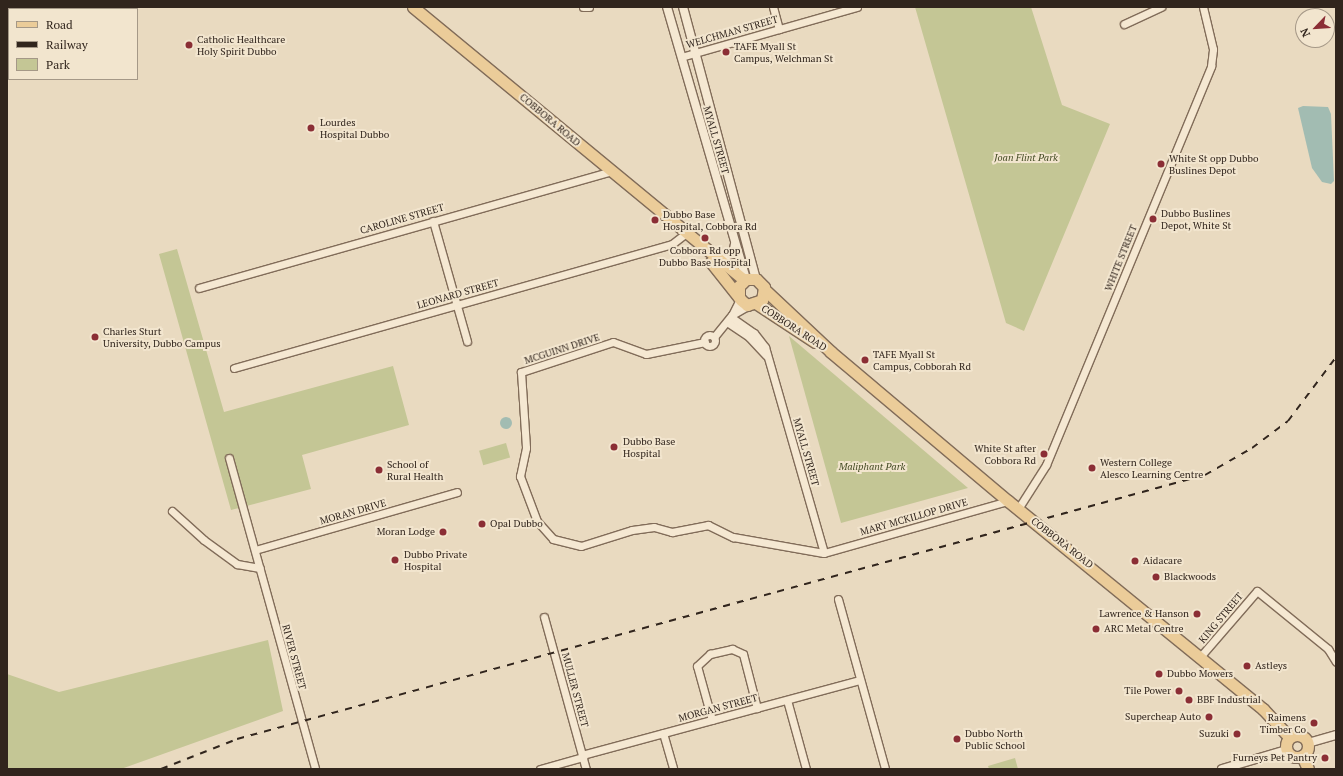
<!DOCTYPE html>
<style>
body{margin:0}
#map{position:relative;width:1343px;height:776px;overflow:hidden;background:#e9dac0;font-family:"PT Serif",serif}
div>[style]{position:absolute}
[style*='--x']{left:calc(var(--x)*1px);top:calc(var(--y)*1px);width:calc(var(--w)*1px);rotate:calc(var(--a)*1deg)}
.green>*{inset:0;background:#c4c695;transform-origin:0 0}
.water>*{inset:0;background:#a2bcb2}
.round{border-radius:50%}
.roads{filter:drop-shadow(1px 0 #816c59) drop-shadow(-1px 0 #816c59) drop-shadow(0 1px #816c59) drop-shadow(0 -1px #816c59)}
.minor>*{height:7px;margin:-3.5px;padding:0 3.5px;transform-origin:3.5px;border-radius:3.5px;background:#f5e8d2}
.minor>.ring{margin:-3.5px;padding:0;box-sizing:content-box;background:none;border:7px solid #f5e8d2;border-radius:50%}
.tertiary>*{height:8px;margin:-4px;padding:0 4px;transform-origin:4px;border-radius:4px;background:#f5e8d2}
.primary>*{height:11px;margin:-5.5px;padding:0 5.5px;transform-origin:5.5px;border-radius:5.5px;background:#ebcc99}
.primary>.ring{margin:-5.5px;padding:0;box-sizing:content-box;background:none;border:11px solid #ebcc99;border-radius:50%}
.rail>*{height:2px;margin-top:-1px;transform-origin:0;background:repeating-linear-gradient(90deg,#31251d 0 7px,transparent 0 14px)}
.dots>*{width:11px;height:11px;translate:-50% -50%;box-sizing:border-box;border:2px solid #f2e5ce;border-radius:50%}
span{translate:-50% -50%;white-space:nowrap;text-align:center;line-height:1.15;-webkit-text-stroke:4px #f2e5ce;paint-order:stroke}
.street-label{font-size:10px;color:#31251d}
.poi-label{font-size:10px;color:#31251d}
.left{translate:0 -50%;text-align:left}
.right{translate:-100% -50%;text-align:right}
.park-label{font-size:10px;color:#454c25;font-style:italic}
.frame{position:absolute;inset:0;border:8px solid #31251d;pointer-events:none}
.legend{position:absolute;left:8px;top:8px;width:130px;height:72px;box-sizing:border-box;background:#f2e5ce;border:1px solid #a59887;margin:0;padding:5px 7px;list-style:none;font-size:12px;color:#31251d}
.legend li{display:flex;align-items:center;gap:8px;height:20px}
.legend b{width:20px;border:1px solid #a59887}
.north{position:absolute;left:1295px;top:8px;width:40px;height:40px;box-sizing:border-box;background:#f2e5ce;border:1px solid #a59887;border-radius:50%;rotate:245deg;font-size:11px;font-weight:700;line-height:16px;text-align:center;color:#31251d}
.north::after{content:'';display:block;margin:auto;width:14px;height:18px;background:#8b2e35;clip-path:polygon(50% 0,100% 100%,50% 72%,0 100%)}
</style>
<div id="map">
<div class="green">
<div style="clip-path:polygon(915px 7px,1031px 7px,1062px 105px,1110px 124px,1024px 331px,1006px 323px)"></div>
<div style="clip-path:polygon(177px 249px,224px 412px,393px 366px,409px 425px,302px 455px,311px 489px,231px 510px,159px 254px)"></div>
<div style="clip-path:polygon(789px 336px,968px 488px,841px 523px)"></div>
<div style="left:506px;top:443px;width:15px;height:28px;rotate:74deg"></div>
<div style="clip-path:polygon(268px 640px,283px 711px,121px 769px,7px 769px,7px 674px,59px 692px)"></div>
<div style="clip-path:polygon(1015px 758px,1018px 769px,989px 769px,988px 766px)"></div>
</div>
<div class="water">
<div style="clip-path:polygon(1303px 106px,1328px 107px,1331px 114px,1334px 181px,1331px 184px,1322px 182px,1312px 168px,1298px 108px)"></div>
<div class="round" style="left:500px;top:417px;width:12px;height:12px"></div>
</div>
<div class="roads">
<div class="minor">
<div style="--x:583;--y:7;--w:6;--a:0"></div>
<div style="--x:773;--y:7;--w:23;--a:75"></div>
<div style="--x:1124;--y:24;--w:41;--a:-24.7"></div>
<div style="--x:681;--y:57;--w:183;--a:-15.9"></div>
<div style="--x:433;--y:221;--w:125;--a:74.2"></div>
<div style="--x:199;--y:288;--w:429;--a:-15.8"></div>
<div style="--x:732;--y:315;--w:18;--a:-63"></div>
<div style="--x:731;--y:317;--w:28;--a:35"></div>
<div style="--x:754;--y:333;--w:18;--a:52"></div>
<div style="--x:765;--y:347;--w:214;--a:74"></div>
<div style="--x:727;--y:322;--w:27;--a:34"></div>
<div style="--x:749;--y:337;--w:25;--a:47"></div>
<div class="ring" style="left:704.5px;top:335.5px;width:4px;height:4px"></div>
<div style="--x:714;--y:337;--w:28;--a:-51"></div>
<div style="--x:732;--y:315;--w:20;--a:-30"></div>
<div style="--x:705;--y:342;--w:60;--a:168.5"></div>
<div style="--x:646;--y:354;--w:35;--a:-160"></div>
<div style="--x:613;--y:342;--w:97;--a:161.9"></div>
<div style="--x:521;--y:372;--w:76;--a:86.2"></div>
<div style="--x:526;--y:448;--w:29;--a:102"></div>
<div style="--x:520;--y:476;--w:48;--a:69.3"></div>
<div style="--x:537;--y:521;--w:24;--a:48"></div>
<div style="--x:553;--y:539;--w:29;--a:14"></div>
<div style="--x:581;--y:546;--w:53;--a:-17.4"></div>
<div style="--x:632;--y:530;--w:22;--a:-8"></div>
<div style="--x:654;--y:527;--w:19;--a:16"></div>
<div style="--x:672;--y:532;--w:37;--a:-11"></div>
<div style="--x:708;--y:525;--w:28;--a:26"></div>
<div style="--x:733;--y:537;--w:92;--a:10"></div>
<div style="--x:824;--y:553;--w:191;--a:-15.8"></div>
<div style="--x:234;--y:368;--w:455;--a:-15.8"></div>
<div style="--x:672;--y:244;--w:18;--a:-38"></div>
<div style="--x:229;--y:458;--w:323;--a:74.5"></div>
<div style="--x:1018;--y:509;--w:52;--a:-57.5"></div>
<div style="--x:1046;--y:465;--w:432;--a:-67.5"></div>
<div style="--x:1211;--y:66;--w:17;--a:-83"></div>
<div style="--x:1213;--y:49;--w:43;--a:-103.4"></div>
<div style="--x:172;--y:511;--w:43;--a:42.2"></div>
<div style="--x:204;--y:540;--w:41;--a:36"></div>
<div style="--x:237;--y:564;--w:23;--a:10"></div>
<div style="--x:255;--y:550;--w:210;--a:-16"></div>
<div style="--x:838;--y:599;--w:176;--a:74.5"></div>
<div style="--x:544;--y:617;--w:158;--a:74.6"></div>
<div style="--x:1200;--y:657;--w:87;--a:-49.2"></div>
<div style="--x:1257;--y:591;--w:92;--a:39.2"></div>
<div style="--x:1328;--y:649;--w:15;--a:58"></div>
<div style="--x:787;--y:700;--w:72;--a:74.6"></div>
<div style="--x:712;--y:720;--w:56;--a:-105.5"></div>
<div style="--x:697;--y:666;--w:18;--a:-43"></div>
<div style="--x:710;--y:654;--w:23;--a:-13"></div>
<div style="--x:732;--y:649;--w:12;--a:24"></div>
<div style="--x:743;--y:654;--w:56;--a:75.5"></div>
<div style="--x:663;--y:733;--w:37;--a:74"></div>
<div style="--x:582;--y:755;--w:288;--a:-15.1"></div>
<div style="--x:540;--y:769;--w:45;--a:-15.6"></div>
</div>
<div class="tertiary">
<div style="--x:667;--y:7;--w:283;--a:73.8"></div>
<div style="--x:683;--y:7;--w:282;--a:75"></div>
<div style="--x:716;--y:258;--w:17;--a:-13"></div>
<div style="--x:733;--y:254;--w:10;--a:-79"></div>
<div style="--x:1308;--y:743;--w:29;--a:-16"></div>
<div style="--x:1222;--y:769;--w:67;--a:-16.5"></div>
</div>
<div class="primary">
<div style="--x:413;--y:7;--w:429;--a:39.5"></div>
<div style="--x:711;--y:262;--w:48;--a:51.7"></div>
<div style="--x:741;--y:300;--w:8;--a:40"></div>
<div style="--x:747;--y:305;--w:16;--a:-18"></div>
<div style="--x:762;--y:300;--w:13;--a:-81"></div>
<div style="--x:764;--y:287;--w:11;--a:-135"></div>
<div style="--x:756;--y:279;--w:10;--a:180"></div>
<div style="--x:746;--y:279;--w:10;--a:135"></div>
<div style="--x:739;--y:286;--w:11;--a:90"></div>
<div style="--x:765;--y:290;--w:91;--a:43.2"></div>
<div style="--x:831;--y:352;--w:231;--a:40.1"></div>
<div style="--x:1008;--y:501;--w:329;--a:39.2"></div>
<div style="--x:1263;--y:709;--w:38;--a:47"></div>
<div style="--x:757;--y:304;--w:69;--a:33.2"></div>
<div class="ring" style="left:1286px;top:735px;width:11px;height:11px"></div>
<div style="--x:1302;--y:756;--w:14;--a:65"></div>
</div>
</div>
<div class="rail">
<div style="--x:161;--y:769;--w:82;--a:-21.5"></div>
<div style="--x:237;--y:739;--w:1003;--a:-15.26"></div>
<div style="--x:1205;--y:475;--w:54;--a:-29.9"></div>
<div style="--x:1252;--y:448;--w:45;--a:-36.9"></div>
<div style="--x:1288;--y:421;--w:80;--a:-53.1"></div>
</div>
<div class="dots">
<div style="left:189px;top:45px;background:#8b2e35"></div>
<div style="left:726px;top:52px;background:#8b2e35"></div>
<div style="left:311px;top:128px;background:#8b2e35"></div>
<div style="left:1161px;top:164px;background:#8b2e35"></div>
<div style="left:1153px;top:219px;background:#8b2e35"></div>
<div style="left:655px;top:220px;background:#8b2e35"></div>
<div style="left:705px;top:238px;background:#8b2e35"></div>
<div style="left:95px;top:337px;background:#8b2e35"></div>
<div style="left:865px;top:360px;background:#8b2e35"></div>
<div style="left:614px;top:447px;background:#8b2e35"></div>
<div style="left:1044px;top:454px;background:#8b2e35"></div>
<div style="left:1092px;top:468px;background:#8b2e35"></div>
<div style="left:379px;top:470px;background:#8b2e35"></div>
<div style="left:482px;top:524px;background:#8b2e35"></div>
<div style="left:443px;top:532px;background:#8b2e35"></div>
<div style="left:395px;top:560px;background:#8b2e35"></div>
<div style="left:1135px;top:561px;background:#8b2e35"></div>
<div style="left:1156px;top:577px;background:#8b2e35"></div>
<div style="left:1197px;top:614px;background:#8b2e35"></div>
<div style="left:1096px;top:629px;background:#8b2e35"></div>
<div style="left:1247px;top:666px;background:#8b2e35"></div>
<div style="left:1159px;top:674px;background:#8b2e35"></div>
<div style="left:1179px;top:691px;background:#8b2e35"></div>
<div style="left:1189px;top:700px;background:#8b2e35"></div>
<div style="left:1209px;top:717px;background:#8b2e35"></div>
<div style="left:1314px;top:723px;background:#8b2e35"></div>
<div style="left:1237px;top:734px;background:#8b2e35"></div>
<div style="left:957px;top:739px;background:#8b2e35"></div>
<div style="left:1325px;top:758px;background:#8b2e35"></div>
</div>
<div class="street-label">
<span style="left:732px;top:32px;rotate:-16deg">WELCHMAN STREET</span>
<span style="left:550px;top:120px;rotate:40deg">COBBORA ROAD</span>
<span style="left:716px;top:140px;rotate:74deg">MYALL STREET</span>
<span style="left:402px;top:219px;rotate:-16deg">CAROLINE STREET</span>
<span style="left:1121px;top:258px;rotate:-68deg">WHITE STREET</span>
<span style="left:458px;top:294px;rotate:-16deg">LEONARD STREET</span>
<span style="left:794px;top:328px;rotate:33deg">COBBORA ROAD</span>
<span style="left:562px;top:349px;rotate:-18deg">MCGUINN DRIVE</span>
<span style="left:806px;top:452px;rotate:74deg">MYALL STREET</span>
<span style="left:353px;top:512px;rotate:-16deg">MORAN DRIVE</span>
<span style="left:914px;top:517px;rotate:-16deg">MARY MCKILLOP DRIVE</span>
<span style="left:1062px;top:543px;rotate:38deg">COBBORA ROAD</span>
<span style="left:1221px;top:618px;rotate:-50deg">KING STREET</span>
<span style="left:294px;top:657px;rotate:75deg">RIVER STREET</span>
<span style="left:575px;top:690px;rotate:75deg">MULLER STREET</span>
<span style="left:718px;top:708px;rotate:-15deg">MORGAN STREET</span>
</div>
<div class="poi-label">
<span class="left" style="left:197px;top:45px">Catholic Healthcare<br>Holy Spirit Dubbo</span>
<span class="left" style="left:734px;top:52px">TAFE Myall St<br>Campus, Welchman St</span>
<span class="left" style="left:320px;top:128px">Lourdes<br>Hospital Dubbo</span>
<span class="left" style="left:1169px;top:164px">White St opp Dubbo<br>Buslines Depot</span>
<span class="left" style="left:1161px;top:219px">Dubbo Buslines<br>Depot, White St</span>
<span class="left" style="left:663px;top:220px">Dubbo Base<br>Hospital, Cobbora Rd</span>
<span style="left:705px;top:256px">Cobbora Rd opp<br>Dubbo Base Hospital</span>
<span class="left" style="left:103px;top:337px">Charles Sturt<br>University, Dubbo Campus</span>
<span class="left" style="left:873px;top:360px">TAFE Myall St<br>Campus, Cobborah Rd</span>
<span class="left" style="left:623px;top:447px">Dubbo Base<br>Hospital</span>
<span class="right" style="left:1036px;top:454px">White St after<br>Cobbora Rd</span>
<span class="left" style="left:1100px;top:468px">Western College<br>Alesco Learning Centre</span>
<span class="left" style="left:387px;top:470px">School of<br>Rural Health</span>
<span class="left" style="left:490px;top:524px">Opal Dubbo</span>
<span class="right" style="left:435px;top:532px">Moran Lodge</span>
<span class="left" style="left:404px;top:560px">Dubbo Private<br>Hospital</span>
<span class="left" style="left:1143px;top:561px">Aidacare</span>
<span class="left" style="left:1164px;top:577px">Blackwoods</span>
<span class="right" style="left:1189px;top:614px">Lawrence &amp; Hanson</span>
<span class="left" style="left:1104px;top:629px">ARC Metal Centre</span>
<span class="left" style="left:1255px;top:666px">Astleys</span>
<span class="left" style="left:1167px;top:674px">Dubbo Mowers</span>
<span class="right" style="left:1171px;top:691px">Tile Power</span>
<span class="left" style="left:1197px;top:700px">BBF Industrial</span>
<span class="right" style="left:1201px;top:717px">Supercheap Auto</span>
<span class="right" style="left:1306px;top:723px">Raimens<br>Timber Co</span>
<span class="left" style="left:965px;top:739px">Dubbo North<br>Public School</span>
<span class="right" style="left:1229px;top:734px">Suzuki</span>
<span class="right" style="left:1317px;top:758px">Furneys Pet Pantry</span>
</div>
<div class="park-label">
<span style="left:1026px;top:158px">Joan Flint Park</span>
<span style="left:872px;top:467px">Maliphant Park</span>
</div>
<div class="frame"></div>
<ul class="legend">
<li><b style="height:5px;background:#ebcc99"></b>Road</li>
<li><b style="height:5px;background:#31251d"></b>Railway</li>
<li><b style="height:11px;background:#c4c695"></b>Park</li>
</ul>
<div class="north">N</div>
</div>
